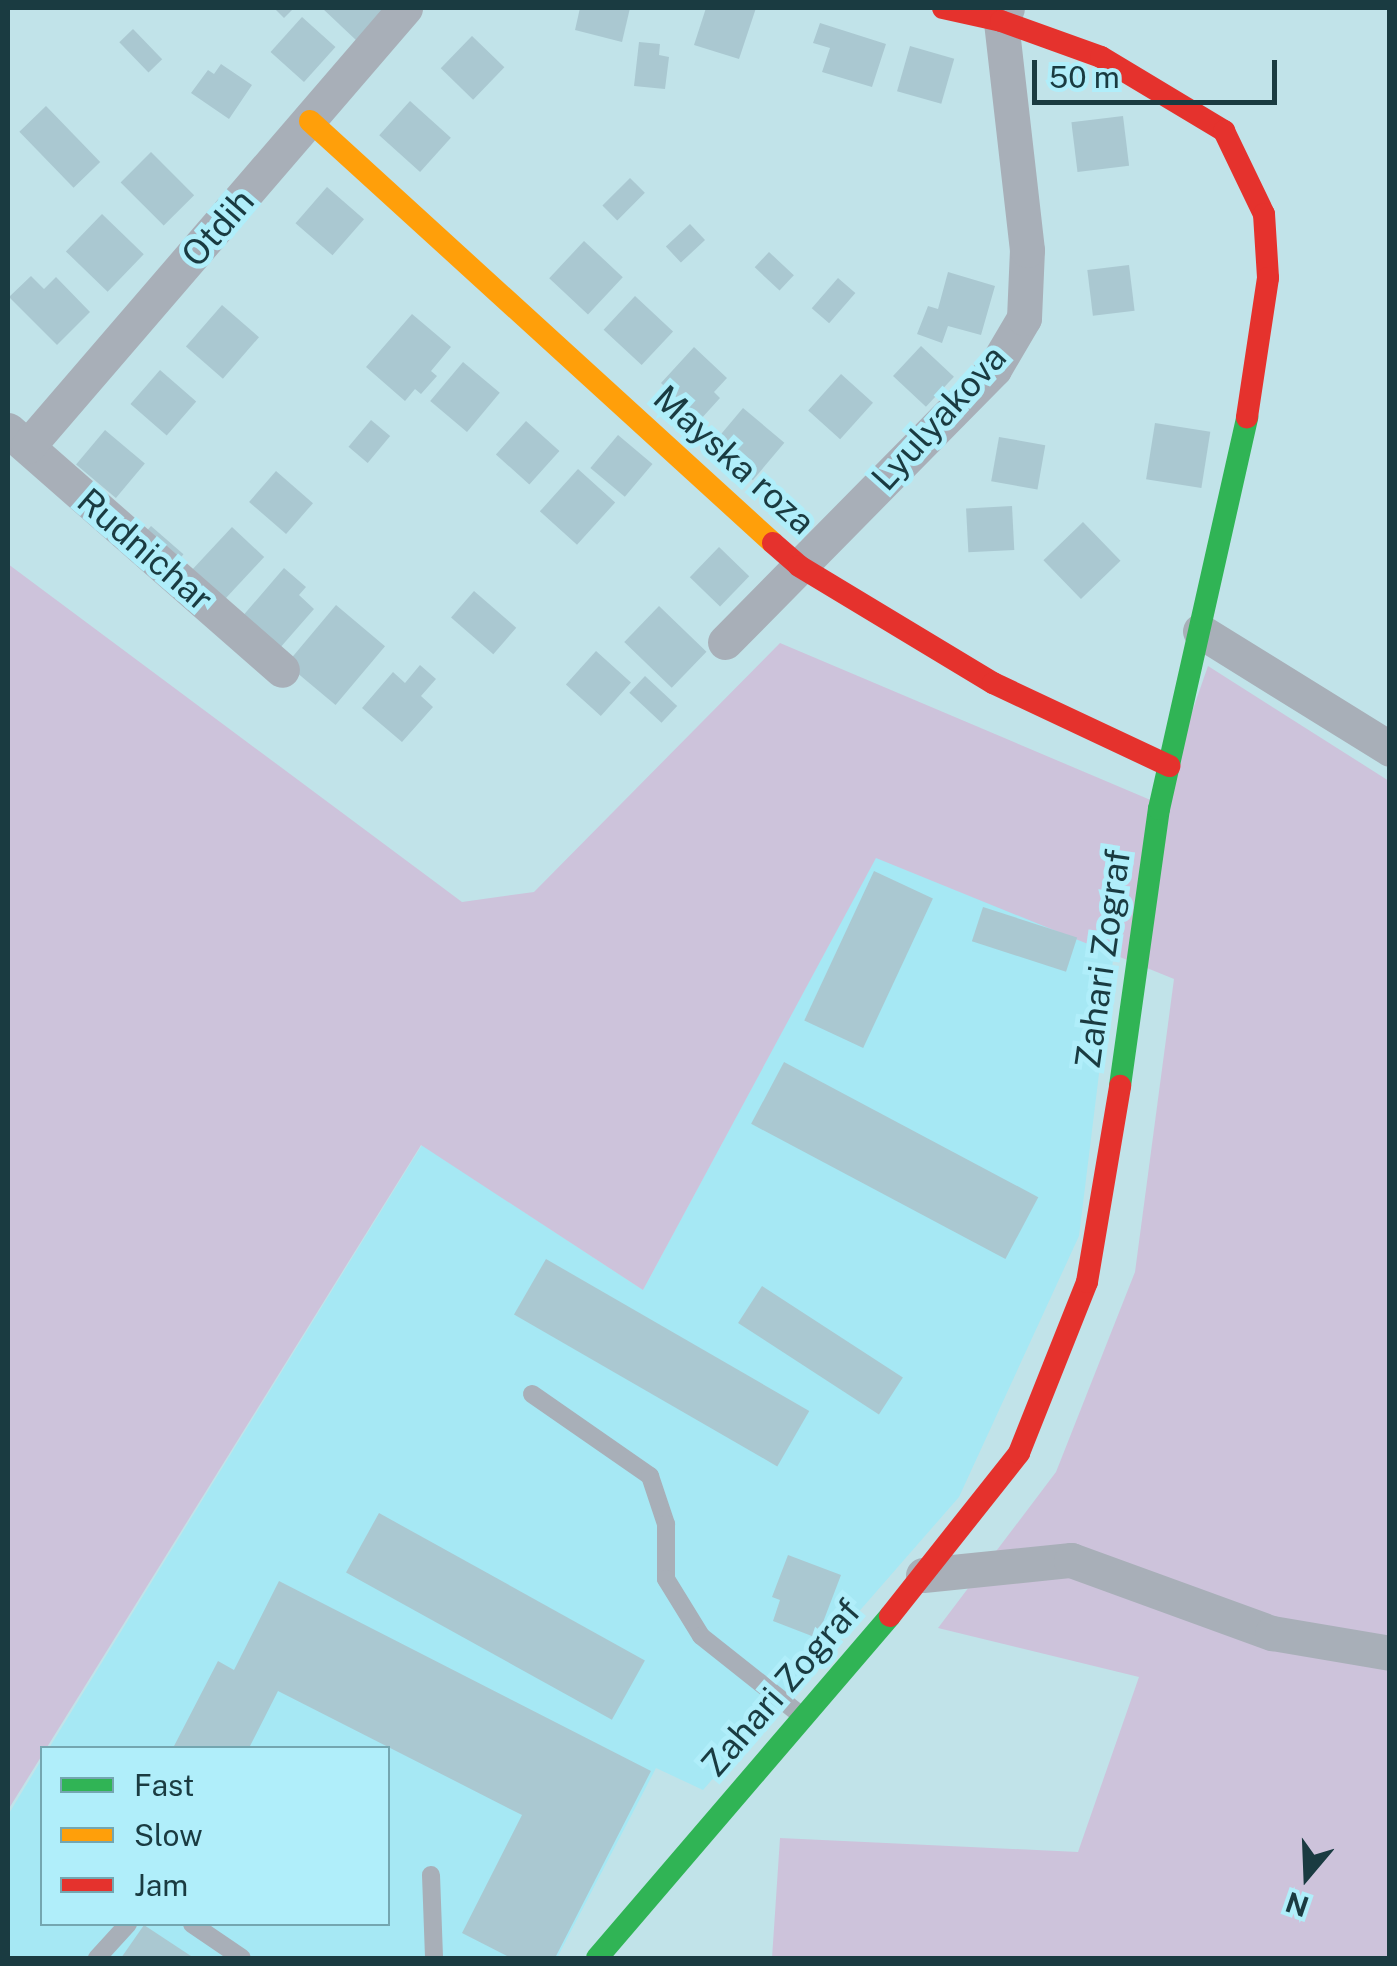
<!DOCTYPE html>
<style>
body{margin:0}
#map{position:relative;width:1397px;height:1966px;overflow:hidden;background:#c1e3e9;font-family:"Public Sans",sans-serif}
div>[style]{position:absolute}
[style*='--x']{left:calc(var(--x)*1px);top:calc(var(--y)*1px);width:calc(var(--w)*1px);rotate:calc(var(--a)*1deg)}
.built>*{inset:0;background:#a6e8f4}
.green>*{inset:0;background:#cdc3db}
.building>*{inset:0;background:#aac8d1;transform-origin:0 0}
.lane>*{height:18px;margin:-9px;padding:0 9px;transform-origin:9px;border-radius:9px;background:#a8afb8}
.street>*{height:35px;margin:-17.5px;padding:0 17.5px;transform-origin:17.5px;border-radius:17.5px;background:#a8afb8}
.fast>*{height:22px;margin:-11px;padding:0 11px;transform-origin:11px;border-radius:11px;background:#30b455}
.slow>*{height:22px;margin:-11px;padding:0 11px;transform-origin:11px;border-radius:11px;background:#ff9f0a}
.jam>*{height:22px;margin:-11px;padding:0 11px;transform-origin:11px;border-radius:11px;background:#e5322d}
span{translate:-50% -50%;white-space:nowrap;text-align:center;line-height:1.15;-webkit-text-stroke:10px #b0eefa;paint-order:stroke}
.street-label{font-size:35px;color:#1a3b41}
.frame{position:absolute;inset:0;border:10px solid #1a3b41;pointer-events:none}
.legend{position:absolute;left:40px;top:1746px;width:350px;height:180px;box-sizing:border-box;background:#b0eefa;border:2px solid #74a6b0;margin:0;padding:12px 18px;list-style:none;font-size:30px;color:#1a3b41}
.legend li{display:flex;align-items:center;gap:20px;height:50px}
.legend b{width:50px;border:2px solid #74a6b0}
.north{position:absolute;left:1257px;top:1826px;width:100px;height:100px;-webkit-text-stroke:8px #b0eefa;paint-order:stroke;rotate:199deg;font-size:28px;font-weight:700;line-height:40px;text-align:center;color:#1a3b41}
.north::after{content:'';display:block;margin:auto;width:35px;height:45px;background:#1a3b41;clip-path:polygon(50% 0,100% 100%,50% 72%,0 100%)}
.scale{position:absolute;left:1032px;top:60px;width:245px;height:45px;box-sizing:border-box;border:5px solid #1a3b41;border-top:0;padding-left:12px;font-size:30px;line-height:35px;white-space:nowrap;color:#1a3b41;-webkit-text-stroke:8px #b0eefa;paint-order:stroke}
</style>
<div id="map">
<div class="built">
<div style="clip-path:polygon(876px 857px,1114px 952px,1079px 1236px,959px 1497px,703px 1790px,656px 1768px,557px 1958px,8px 1958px,8px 1815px,42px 1759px,42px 1924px,388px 1924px,388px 1748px,49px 1748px,422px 1145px,643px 1290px)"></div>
</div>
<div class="green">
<div style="clip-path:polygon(8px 564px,462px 902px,534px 892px,780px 643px,1160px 804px,1208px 666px,1389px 781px,1389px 1958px,772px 1958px,780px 1838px,1078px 1852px,1139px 1677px,938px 1628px,1056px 1472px,1135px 1272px,1174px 979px,876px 858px,643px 1290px,421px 1145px,8px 1810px)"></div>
</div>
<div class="building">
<div style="clip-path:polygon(274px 8px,294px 8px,284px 18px)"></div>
<div style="clip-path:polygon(322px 8px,389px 8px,357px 41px)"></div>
<div style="clip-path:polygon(580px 8px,630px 8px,622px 42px,575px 30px)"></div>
<div style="clip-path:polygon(706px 8px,756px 8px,739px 59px,694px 45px)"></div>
<div style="left:302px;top:17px;width:45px;height:47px;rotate:42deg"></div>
<div style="clip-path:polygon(820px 23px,886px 44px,872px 87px,822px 72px,830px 48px,813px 43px)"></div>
<div style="left:133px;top:29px;width:42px;height:19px;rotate:46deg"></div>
<div style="left:472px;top:36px;width:45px;height:45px;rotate:44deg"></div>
<div style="clip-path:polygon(639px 42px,660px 44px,659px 55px,669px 57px,665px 89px,634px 86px)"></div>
<div style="left:910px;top:46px;width:46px;height:47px;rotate:16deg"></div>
<div style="clip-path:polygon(221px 64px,252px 85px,229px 119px,191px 93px,208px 70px,214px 74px)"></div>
<div style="left:410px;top:101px;width:55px;height:46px;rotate:42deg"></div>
<div style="left:46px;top:106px;width:78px;height:37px;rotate:46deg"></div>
<div style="left:1123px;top:116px;width:50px;height:52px;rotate:83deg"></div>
<div style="left:151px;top:152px;width:61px;height:43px;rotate:45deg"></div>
<div style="left:630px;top:178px;width:21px;height:39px;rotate:45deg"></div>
<div style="left:327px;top:187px;width:49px;height:48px;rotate:41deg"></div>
<div style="left:102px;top:214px;width:58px;height:52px;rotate:44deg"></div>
<div style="left:690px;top:224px;width:22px;height:33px;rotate:47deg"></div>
<div style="left:584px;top:241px;width:53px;height:51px;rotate:43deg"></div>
<div style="left:769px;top:252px;width:34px;height:21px;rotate:43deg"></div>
<div style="left:1129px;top:265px;width:46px;height:42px;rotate:83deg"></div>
<div style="clip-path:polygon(948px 272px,995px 286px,981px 335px,948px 326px,942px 343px,917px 334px,928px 306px,938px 309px)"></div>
<div style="clip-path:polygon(31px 276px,44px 289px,56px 277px,90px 312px,57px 345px,9px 297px)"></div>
<div style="left:838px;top:278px;width:23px;height:40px;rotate:41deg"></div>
<div style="left:635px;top:296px;width:52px;height:46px;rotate:43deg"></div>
<div style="left:222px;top:305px;width:49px;height:55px;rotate:41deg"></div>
<div style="clip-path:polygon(412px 314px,451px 347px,431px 371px,437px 376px,421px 394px,415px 389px,405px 401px,366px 367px)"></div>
<div style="left:921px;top:346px;width:45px;height:41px;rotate:43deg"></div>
<div style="clip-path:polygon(694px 347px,727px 378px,714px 392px,720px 398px,700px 420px,661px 383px)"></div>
<div style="left:463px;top:362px;width:48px;height:51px;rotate:40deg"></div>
<div style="left:160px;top:370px;width:48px;height:45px;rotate:41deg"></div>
<div style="left:841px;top:374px;width:43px;height:49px;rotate:42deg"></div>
<div style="left:743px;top:408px;width:54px;height:49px;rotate:40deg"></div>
<div style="left:371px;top:420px;width:25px;height:35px;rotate:40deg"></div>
<div style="left:526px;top:421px;width:45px;height:45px;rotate:42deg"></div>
<div style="left:1155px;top:423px;width:56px;height:57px;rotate:9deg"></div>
<div style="left:105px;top:430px;width:52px;height:45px;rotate:40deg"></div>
<div style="left:618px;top:435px;width:45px;height:43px;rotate:40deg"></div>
<div style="left:999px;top:437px;width:47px;height:45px;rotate:10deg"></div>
<div style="left:578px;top:469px;width:50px;height:57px;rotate:42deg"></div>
<div style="left:276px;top:471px;width:49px;height:41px;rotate:41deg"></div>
<div style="left:1012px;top:506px;width:44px;height:46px;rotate:87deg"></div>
<div style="left:1083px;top:522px;width:54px;height:55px;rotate:46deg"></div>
<div style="left:151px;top:526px;width:43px;height:13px;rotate:41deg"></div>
<div style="left:232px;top:527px;width:44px;height:68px;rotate:43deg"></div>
<div style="left:719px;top:547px;width:42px;height:42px;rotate:44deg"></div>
<div style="clip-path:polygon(284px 568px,306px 587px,299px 595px,314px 609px,272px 657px,235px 625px)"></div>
<div style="left:474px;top:591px;width:56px;height:35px;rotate:41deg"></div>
<div style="left:336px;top:605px;width:64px;height:77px;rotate:40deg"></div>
<div style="left:659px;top:606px;width:66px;height:50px;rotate:44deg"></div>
<div style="left:596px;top:651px;width:47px;height:45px;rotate:42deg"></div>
<div style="clip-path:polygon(420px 665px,436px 679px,421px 696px,433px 707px,402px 742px,362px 708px,393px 672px,405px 683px)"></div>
<div style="left:645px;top:676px;width:44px;height:23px;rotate:43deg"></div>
<div style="left:874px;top:871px;width:65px;height:165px;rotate:25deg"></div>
<div style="left:983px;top:907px;width:99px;height:36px;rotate:18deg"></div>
<div style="left:784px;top:1062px;width:288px;height:70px;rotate:28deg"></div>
<div style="left:546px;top:1259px;width:304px;height:64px;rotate:30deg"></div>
<div style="left:762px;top:1286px;width:168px;height:44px;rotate:33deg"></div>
<div style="left:379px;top:1513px;width:304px;height:68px;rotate:29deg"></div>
<div style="clip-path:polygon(788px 1555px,841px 1575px,817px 1638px,773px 1621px,780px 1600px,772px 1597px)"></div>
<div style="clip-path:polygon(279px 1581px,651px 1771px,555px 1958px,511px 1958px,462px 1933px,522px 1815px,278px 1691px,249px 1748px,173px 1748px,218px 1661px,234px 1670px)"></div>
<div style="clip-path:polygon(144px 1925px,194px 1958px,121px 1958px)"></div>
</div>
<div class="lane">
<div style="--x:532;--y:1394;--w:144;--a:34.8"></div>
<div style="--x:650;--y:1476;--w:51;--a:71.6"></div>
<div style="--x:666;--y:1524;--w:55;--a:90"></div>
<div style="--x:666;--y:1579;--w:67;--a:58.4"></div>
<div style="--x:701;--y:1636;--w:129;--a:38.4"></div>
<div style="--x:431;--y:1875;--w:83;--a:87.9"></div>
<div style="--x:192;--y:1924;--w:60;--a:34.2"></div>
<div style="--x:97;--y:1958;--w:46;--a:-47.6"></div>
</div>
<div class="street">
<div style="--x:8;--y:430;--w:364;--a:41.2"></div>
<div style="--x:28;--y:446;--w:578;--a:-49.28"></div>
<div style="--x:1200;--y:631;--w:224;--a:31.8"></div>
<div style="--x:725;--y:642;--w:383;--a:-45.4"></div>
<div style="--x:994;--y:369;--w:59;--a:-59.5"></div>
<div style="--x:1024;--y:318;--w:68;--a:-87.5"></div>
<div style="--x:1027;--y:250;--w:230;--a:-96.5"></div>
<div style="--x:1001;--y:21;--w:14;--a:-65"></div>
<div style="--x:923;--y:1575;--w:149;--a:-5.8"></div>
<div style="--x:1071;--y:1560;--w:214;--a:20"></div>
<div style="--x:1272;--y:1633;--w:120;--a:9.6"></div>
</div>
<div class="fast">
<div style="--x:1120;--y:1086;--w:280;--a:-82"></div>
<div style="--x:1159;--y:809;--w:402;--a:-77.3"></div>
<div style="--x:597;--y:1958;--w:450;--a:-49.4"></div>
</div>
<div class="slow">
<div style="--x:310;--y:121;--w:626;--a:42.35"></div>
</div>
<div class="jam">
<div style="--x:943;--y:8;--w:59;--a:12.6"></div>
<div style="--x:1001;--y:21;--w:106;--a:19.8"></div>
<div style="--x:1101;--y:57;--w:144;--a:31"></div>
<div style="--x:1224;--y:131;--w:92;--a:64.3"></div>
<div style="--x:1264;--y:214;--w:64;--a:86.4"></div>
<div style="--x:1268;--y:278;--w:141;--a:98.6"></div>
<div style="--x:773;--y:543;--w:35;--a:41"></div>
<div style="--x:799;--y:566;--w:227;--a:31.1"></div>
<div style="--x:993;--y:683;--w:195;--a:25.2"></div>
<div style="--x:890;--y:1616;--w:208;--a:-51.6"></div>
<div style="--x:1019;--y:1453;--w:184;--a:-68.3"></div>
<div style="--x:1087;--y:1282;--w:199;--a:-80.4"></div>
</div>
<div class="street-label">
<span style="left:218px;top:228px;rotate:-49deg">Otdih</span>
<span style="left:939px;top:418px;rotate:-48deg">Lyulyakova</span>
<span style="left:734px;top:460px;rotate:42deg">Mayska roza</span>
<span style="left:145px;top:550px;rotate:41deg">Rudnichar</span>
<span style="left:1103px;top:959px;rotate:-82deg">Zahari Zograf</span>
<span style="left:781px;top:1688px;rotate:-49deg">Zahari Zograf</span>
</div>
<div class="frame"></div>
<ul class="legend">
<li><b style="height:12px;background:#30b455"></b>Fast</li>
<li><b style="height:12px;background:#ff9f0a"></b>Slow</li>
<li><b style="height:12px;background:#e5322d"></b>Jam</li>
</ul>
<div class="north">N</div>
<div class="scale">50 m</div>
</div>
